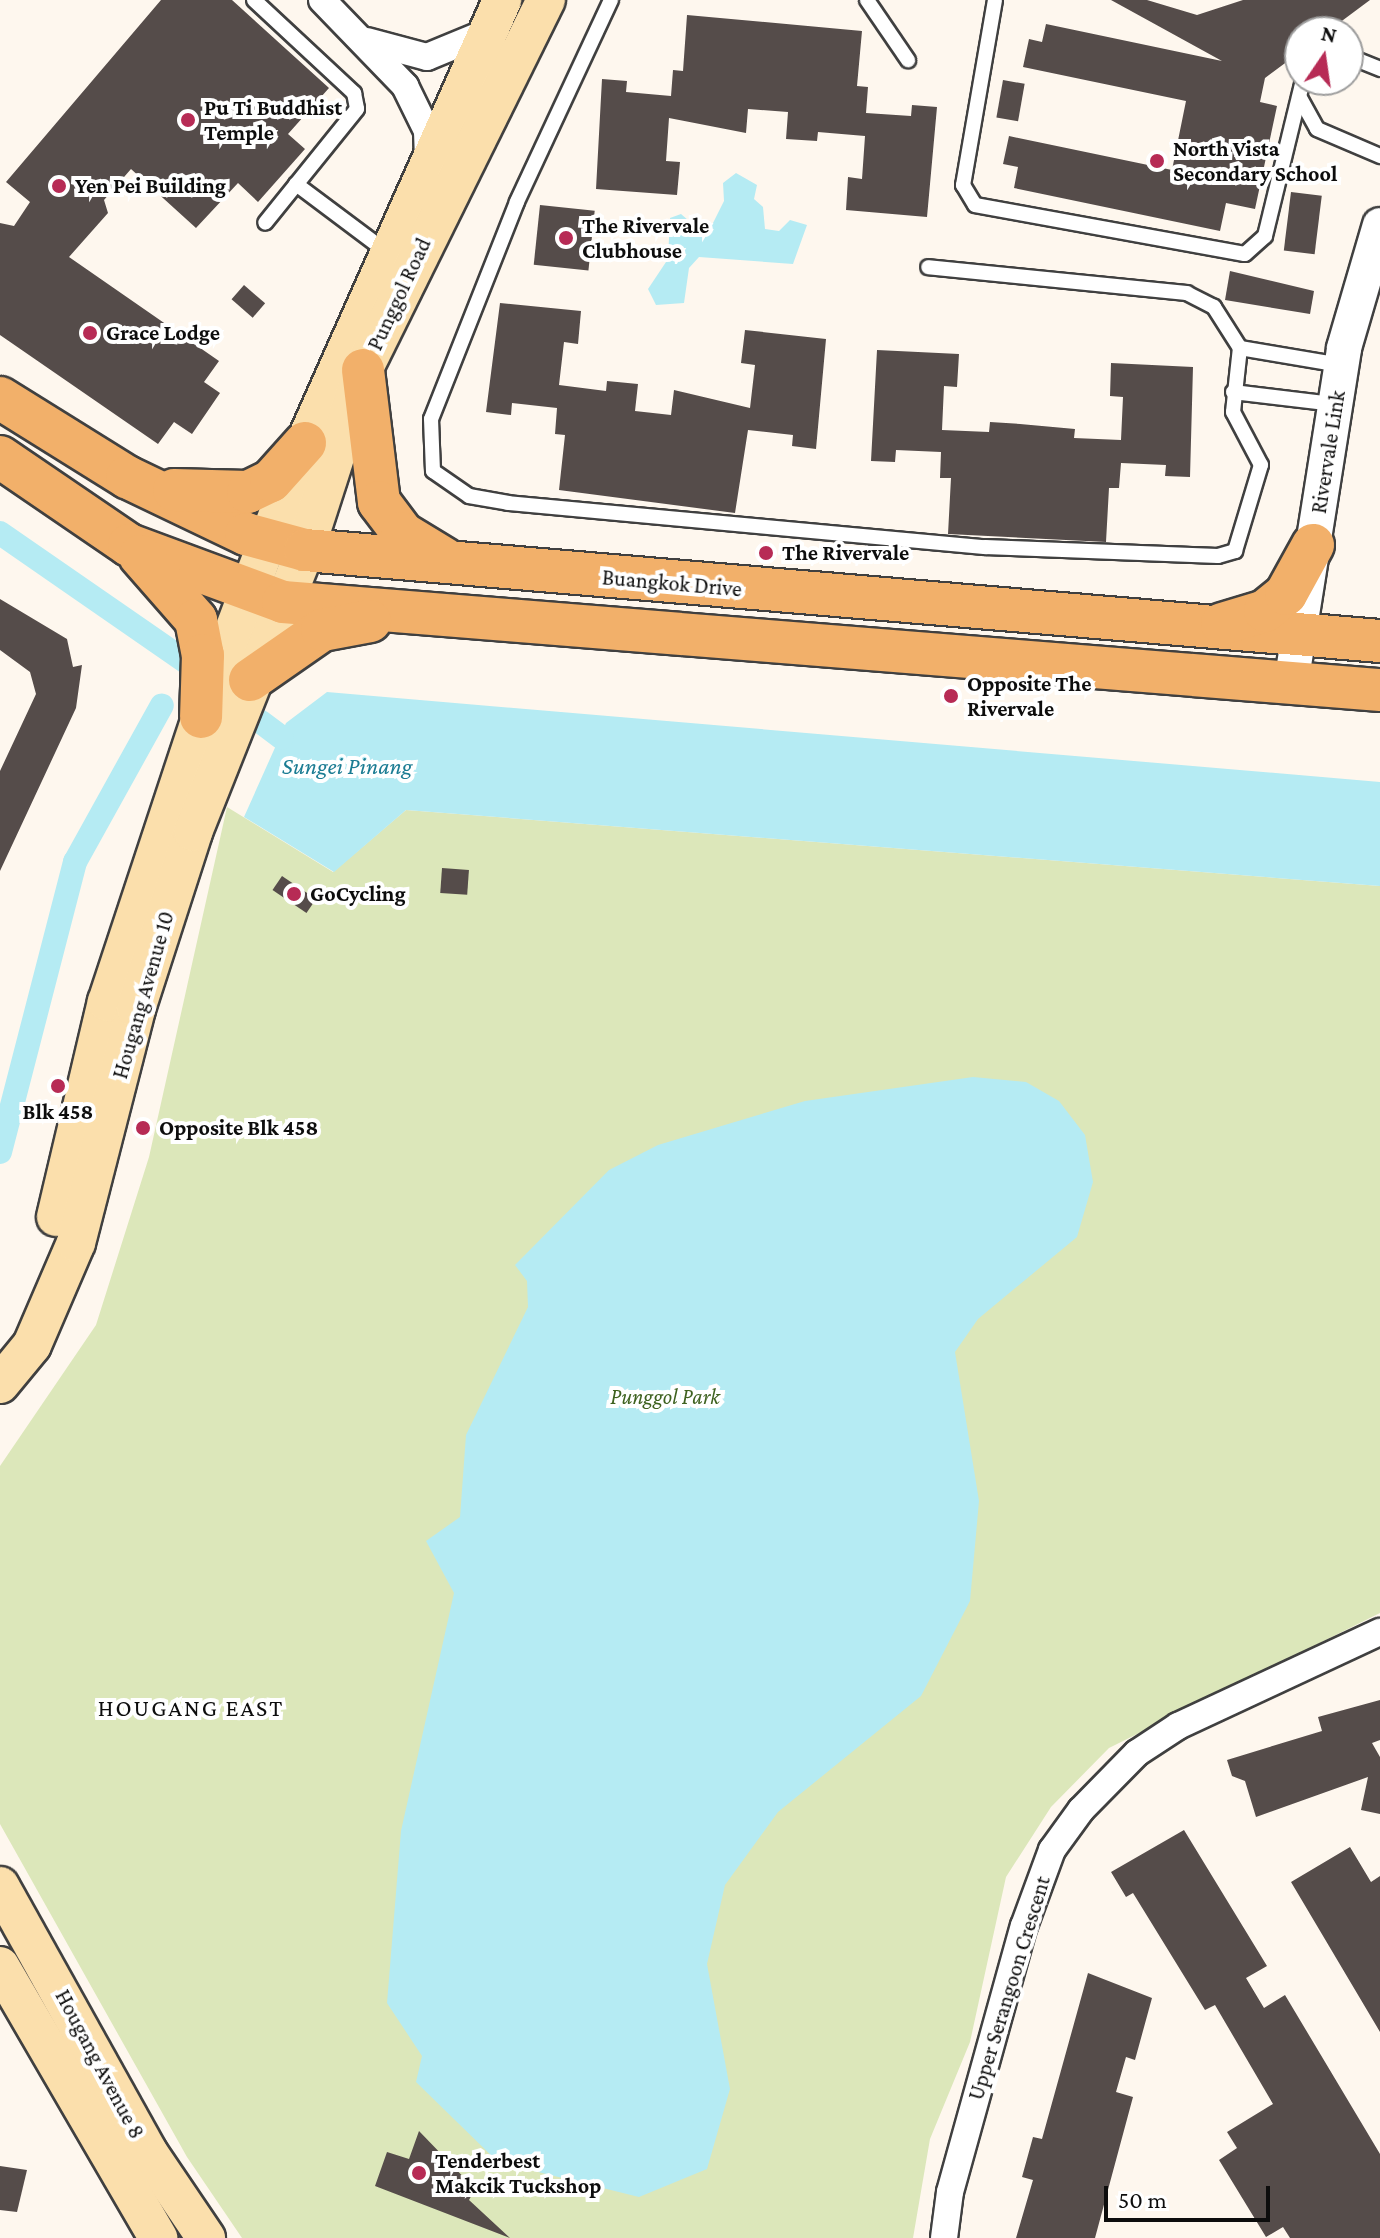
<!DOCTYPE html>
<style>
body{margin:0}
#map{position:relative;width:1380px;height:2238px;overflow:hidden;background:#fef7ee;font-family:"Crimson Pro",serif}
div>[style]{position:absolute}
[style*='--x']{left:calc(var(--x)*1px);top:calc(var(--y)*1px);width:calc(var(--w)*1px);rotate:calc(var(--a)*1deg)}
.green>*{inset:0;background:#dce7ba}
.water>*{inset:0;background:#b5ebf3}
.canal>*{height:24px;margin:-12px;padding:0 12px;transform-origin:12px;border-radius:12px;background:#b5ebf3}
.building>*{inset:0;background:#554c4a;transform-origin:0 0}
.roads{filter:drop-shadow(2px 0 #404040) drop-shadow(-2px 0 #404040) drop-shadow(0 2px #404040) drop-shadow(0 -2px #404040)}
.service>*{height:14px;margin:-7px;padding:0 7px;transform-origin:7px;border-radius:7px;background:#fff}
.minor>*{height:26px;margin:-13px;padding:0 13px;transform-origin:13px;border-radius:13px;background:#fff}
.tertiary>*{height:34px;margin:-17px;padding:0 17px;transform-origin:17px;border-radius:17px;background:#fff}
.secondary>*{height:38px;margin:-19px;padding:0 19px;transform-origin:19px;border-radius:19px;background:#fbdfac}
.primary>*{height:42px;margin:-21px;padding:0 21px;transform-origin:21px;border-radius:21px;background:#f2b06a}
.dots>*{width:22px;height:22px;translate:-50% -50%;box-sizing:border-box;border:4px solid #fff;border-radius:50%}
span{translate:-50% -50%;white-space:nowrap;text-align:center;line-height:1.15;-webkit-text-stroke:8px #fff;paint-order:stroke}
.poi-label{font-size:22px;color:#0d0d0d;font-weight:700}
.left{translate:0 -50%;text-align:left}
.street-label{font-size:22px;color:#0d0d0d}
.park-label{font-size:22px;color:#3e6220;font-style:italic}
.water-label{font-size:24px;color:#1b7c93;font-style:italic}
.neighbourhood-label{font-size:24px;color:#0d0d0d;letter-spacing:2px}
.north{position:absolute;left:1284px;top:16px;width:80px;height:80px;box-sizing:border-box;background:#fff;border:2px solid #9e9e9e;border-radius:50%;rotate:13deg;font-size:22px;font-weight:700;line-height:32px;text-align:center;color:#0d0d0d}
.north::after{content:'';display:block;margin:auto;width:28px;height:36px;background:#b72b55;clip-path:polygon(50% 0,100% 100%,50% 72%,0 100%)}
.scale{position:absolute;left:1104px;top:2186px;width:166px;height:36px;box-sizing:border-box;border:4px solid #0d0d0d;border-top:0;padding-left:10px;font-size:24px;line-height:28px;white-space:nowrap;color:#0d0d0d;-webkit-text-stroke:6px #fff;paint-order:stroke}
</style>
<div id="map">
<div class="green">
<div style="clip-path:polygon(227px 807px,333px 872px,406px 810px,1380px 886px,1380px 1613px,1109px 1748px,1051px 1807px,1006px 1877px,970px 2042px,930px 2139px,913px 2238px,242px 2238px,187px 2157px,0 1824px,0 1466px,96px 1325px,149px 1157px)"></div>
</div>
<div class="water">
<div style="clip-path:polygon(736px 173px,757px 185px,754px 199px,763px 207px,765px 229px,779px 231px,790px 220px,807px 225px,793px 264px,699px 257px,689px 268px,684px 303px,656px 305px,648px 289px,668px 259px,670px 218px,681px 214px,696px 227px,712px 225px,724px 201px,723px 183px)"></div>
<div style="clip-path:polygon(327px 692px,1380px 782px,1380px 886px,406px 810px,334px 872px,244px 817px,286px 723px)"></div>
<div style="clip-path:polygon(973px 1077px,1026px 1082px,1059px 1101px,1085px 1135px,1093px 1182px,1077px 1237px,978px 1319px,955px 1352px,979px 1501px,970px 1601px,921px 1696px,778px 1812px,725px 1885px,707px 1964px,730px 2089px,707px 2169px,639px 2197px,498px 2162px,416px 2082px,422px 2056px,387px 2003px,401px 1831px,454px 1593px,426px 1541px,460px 1517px,466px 1435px,528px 1307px,527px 1281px,515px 1265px,609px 1170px,658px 1145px,805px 1101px)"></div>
</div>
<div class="canal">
<div style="--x:0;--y:533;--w:226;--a:34.7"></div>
<div style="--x:261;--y:722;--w:26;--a:37"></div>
<div style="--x:0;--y:1152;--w:300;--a:-75.5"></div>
<div style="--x:75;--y:862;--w:179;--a:-61"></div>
</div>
<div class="building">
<div style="clip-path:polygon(161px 0,232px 0,329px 88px,288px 134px,305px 149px,258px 202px,238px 183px,196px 228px,131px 169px,104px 200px,108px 213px,69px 257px,219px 361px,204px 382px,220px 393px,192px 434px,174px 422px,158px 444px,0 335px,0 223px,14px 226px,30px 202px,6px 182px)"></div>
<div style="clip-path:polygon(1111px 0,1147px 0,1197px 15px,1243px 0,1370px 0,1327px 32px,1300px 32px,1300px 52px,1265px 78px,1260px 102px,1277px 106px,1255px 209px,1226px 203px,1220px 231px,1014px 188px,1018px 167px,1003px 164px,1009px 136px,1172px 170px,1186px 101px,1023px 67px,1029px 39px,1042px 42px,1046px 24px,1222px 61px)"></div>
<div style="clip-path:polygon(687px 15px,862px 31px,857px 86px,868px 87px,866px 113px,911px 116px,912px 105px,937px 107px,927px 217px,846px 210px,848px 177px,862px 179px,865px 136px,818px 132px,817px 141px,786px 139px,788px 112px,748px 109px,746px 133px,669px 118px,666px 161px,680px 162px,677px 195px,596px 189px,602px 79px,627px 81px,626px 92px,671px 96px,673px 70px,683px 71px)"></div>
<div style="left:1003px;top:80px;width:22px;height:38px;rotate:10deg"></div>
<div style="left:1291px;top:192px;width:31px;height:59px;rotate:7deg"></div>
<div style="left:540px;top:205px;width:55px;height:60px;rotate:6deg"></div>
<div style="clip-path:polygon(1230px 271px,1314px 291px,1310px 314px,1225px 300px)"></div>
<div style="left:244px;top:285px;width:28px;height:19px;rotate:41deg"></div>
<div style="clip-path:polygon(500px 303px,581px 311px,578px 344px,564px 342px,559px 385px,606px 391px,607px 381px,638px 384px,635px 411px,671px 415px,674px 390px,750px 408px,755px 365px,741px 363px,745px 330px,826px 339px,816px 449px,792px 446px,793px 435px,748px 430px,735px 513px,559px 490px,565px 435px,555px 434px,557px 408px,512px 403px,511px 415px,486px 412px)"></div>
<div style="clip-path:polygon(877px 350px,959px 354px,957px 387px,944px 386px,942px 430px,989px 432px,990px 422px,1020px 424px,1075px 429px,1074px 438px,1121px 440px,1123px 397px,1110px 396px,1111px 363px,1193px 367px,1190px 477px,1165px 476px,1166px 465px,1121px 463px,1119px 488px,1109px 488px,1106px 542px,948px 534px,951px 478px,940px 478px,941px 452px,896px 450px,895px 462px,871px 461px)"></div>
<div style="clip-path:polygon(0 599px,67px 639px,73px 667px,82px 665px,76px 708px,0 871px,0 771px,36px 694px,30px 672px,0 650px)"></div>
<div style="left:442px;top:868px;width:27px;height:25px;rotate:4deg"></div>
<div style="left:282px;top:876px;width:41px;height:17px;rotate:34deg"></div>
<div style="clip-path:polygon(1380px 1700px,1380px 1740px,1372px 1743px,1380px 1757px,1380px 1814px,1361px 1810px,1368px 1777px,1256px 1817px,1245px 1781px,1232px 1776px,1227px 1760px,1322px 1731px,1318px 1717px)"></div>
<div style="clip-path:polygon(1184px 1830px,1267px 1966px,1246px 1978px,1264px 2008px,1285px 1995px,1380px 2154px,1380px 2238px,1290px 2238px,1283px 2227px,1266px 2237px,1219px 2160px,1237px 2148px,1227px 2132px,1273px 2104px,1215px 2005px,1205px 2010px,1133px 1893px,1126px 1897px,1111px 1872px)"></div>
<div style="clip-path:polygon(1350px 1847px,1371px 1882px,1380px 1876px,1380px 2032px,1291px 1882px)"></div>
<div style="clip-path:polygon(1088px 1973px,1152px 1998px,1135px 2060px,1126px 2057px,1116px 2092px,1133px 2097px,1095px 2238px,1016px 2238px,1033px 2180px,1022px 2177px,1033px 2137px,1042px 2139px)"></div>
<div style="clip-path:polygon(419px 2131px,475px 2189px,469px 2200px,510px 2238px,375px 2186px,387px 2152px,409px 2159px)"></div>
<div style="clip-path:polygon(0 2166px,27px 2170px,17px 2212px,0 2210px)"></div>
</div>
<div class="roads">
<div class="service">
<div style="--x:254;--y:0;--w:137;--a:42.9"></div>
<div style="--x:354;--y:93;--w:16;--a:79"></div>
<div style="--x:357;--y:109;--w:146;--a:128.9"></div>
<div style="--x:611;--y:0;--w:223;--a:115"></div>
<div style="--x:517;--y:202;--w:233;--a:111.6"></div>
<div style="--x:431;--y:419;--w:52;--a:87.8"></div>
<div style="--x:433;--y:471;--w:44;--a:34.8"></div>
<div style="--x:469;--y:496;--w:40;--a:10"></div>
<div style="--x:508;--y:503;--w:479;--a:5.3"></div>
<div style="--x:985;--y:547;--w:233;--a:2.2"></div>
<div style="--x:1218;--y:556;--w:18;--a:-16"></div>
<div style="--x:1235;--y:551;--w:90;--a:-73.2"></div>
<div style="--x:1261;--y:465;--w:60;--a:-117.8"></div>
<div style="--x:1233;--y:412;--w:64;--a:-83.8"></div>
<div style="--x:1240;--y:348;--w:49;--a:-122.4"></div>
<div style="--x:1214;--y:307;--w:30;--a:-153"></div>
<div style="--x:1187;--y:293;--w:260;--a:-174.3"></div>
<div style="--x:867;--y:0;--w:73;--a:55.7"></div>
<div style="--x:995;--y:0;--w:188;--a:99.8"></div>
<div style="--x:963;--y:185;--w:23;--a:59"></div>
<div style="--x:975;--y:205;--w:274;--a:10.3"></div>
<div style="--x:1245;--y:254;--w:27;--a:-42"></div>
<div style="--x:1265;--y:236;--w:161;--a:-76.3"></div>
<div style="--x:1348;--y:56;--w:35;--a:22"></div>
<div style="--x:1300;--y:98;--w:35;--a:61"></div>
<div style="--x:1317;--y:129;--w:69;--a:23.2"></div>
<div style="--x:296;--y:184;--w:114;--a:36.8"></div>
<div style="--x:1240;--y:348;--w:102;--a:9.6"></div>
<div style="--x:1233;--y:392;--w:102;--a:6.8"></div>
</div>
<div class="minor">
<div style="--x:322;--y:0;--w:120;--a:46"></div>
<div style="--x:405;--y:86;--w:50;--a:63.9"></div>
<div style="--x:427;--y:131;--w:28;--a:88"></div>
<div style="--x:367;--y:41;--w:62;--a:14.9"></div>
<div style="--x:427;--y:57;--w:63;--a:-22.5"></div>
<div style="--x:944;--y:2238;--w:46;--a:-82.6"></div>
<div style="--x:950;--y:2192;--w:276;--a:-74.5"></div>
<div style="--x:1024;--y:1926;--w:81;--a:-69.8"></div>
<div style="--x:1052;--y:1850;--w:49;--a:-54.1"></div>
<div style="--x:1081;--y:1810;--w:80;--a:-45.5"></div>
<div style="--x:1137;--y:1753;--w:49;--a:-33.4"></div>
<div style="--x:1178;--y:1726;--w:223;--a:-25"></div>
</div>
<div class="tertiary">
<div style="--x:1291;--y:684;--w:340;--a:-81"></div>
<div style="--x:1344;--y:348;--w:128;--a:-73.7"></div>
</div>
<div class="secondary">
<div style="--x:56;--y:1217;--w:221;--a:-76.7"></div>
<div style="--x:107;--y:1002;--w:300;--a:-71.7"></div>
<div style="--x:201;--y:717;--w:293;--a:-69.2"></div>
<div style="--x:305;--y:443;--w:485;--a:-66"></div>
<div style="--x:0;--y:1384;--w:50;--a:-50.6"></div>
<div style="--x:32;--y:1345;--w:111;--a:-66.7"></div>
<div style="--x:76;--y:1243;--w:242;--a:-75.6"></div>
<div style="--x:136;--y:1009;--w:186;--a:-72.1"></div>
<div style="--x:193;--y:832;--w:303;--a:-68.3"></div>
<div style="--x:305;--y:550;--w:189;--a:-72.1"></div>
<div style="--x:363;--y:370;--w:413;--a:-63.7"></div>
<div style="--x:0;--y:1886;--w:304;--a:60.9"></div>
<div style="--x:148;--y:2152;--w:104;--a:56"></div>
<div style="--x:0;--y:1966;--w:315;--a:59.8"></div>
</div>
<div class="primary">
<div style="--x:363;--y:370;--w:133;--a:83.1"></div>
<div style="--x:379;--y:502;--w:39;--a:53"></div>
<div style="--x:402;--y:533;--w:50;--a:31.2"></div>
<div style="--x:0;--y:398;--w:150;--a:31.9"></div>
<div style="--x:127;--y:477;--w:132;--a:25.6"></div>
<div style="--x:246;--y:534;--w:61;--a:15.2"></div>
<div style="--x:305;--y:550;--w:1079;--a:4.84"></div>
<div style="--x:0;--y:457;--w:156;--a:34.3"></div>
<div style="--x:129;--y:545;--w:164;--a:20.3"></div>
<div style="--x:283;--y:602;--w:1101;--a:4.59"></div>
<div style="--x:174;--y:490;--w:74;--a:1.5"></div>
<div style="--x:248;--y:492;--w:25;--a:-26"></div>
<div style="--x:271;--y:481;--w:51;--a:-48.2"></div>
<div style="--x:140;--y:556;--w:85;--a:48.8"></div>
<div style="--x:196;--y:620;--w:36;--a:79"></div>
<div style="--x:203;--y:655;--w:62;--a:91.8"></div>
<div style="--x:1222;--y:624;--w:45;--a:-16.8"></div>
<div style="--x:1265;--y:611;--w:27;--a:-39"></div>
<div style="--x:1286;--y:594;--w:56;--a:-61.1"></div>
<div style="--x:250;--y:680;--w:88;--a:-34.8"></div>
<div style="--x:322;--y:630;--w:49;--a:-10.6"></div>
</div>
</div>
<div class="dots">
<div style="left:188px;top:120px;background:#b72b55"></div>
<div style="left:1157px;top:161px;background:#b72b55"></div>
<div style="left:59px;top:186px;background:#b72b55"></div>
<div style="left:566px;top:238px;background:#b72b55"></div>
<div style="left:90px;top:333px;background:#b72b55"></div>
<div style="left:766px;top:553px;background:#b72b55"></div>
<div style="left:951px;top:696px;background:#b72b55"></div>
<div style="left:294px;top:894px;background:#b72b55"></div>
<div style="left:58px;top:1086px;background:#b72b55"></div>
<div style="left:143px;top:1128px;background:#b72b55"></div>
<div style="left:419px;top:2173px;background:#b72b55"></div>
</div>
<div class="poi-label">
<span class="left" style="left:204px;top:120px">Pu Ti Buddhist<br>Temple</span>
<span class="left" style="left:1173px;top:161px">North Vista<br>Secondary School</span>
<span class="left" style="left:75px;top:186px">Yen Pei Building</span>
<span class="left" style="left:582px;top:238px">The Rivervale<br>Clubhouse</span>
<span class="left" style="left:106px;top:333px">Grace Lodge</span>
<span class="left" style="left:782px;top:553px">The Rivervale</span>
<span class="left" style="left:967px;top:696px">Opposite The<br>Rivervale</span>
<span class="left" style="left:310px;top:894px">GoCycling</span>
<span style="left:58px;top:1112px">Blk 458</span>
<span class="left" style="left:159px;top:1128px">Opposite Blk 458</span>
<span class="left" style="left:435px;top:2173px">Tenderbest<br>Makcik Tuckshop</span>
</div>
<div class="street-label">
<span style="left:399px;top:294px;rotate:-65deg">Punggol Road</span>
<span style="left:1328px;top:452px;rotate:-81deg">Rivervale Link</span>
<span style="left:672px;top:583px;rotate:5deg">Buangkok Drive</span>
<span style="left:143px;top:995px;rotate:-74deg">Hougang Avenue 10</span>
<span style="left:1009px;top:1988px;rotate:-73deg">Upper Serangoon Crescent</span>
<span style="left:100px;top:2064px;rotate:62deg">Hougang Avenue 8</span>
</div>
<div class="park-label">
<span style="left:665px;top:1397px">Punggol Park</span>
</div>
<div class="water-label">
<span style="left:347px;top:766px">Sungei Pinang</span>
</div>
<div class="neighbourhood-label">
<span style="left:191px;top:1708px">HOUGANG EAST</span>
</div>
<div class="north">N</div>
<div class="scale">50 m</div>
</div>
